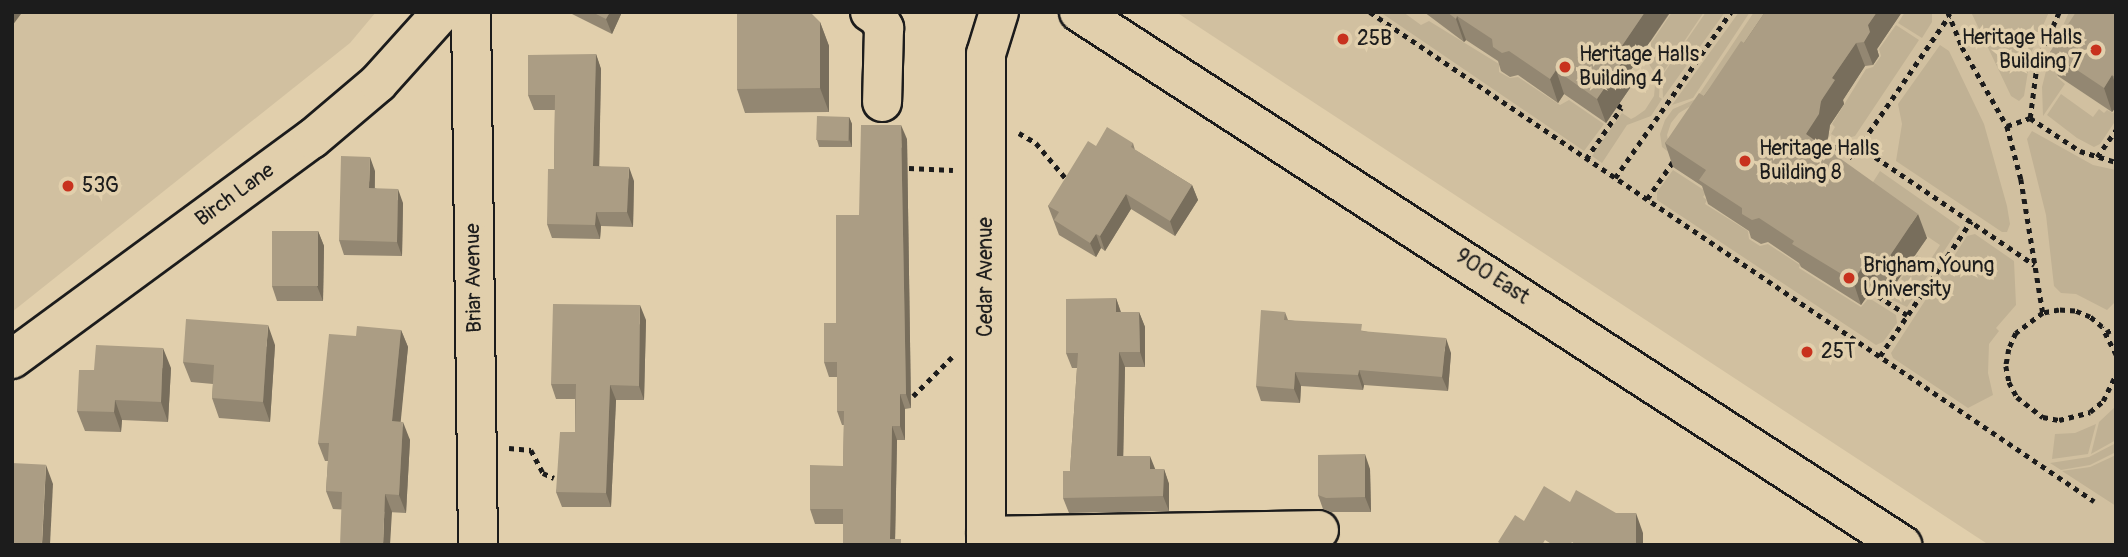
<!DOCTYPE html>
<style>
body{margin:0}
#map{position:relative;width:2128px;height:557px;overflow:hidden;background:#e1cfac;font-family:Pangolin,sans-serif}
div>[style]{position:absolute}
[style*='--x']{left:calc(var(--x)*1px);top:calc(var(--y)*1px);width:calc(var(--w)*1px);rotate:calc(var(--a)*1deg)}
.built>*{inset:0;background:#d1c0a0}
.green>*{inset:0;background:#c0b194}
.path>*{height:4.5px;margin-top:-2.25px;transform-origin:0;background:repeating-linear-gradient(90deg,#1c1c1c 0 5px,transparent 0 10px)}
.roads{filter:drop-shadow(2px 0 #1c1c1c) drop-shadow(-2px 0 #1c1c1c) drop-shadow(0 2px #1c1c1c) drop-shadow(0 -2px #1c1c1c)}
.minor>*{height:38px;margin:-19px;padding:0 19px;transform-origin:19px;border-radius:19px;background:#e1cfac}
.major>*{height:38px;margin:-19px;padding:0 19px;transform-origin:19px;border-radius:19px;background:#e1cfac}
.wall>*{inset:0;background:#938772}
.shaded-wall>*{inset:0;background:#786e5c}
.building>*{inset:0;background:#ab9d84;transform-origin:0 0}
.dots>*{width:19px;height:19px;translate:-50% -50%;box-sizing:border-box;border:4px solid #e1cfac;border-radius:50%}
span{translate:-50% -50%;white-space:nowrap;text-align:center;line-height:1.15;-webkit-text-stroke:7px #e1cfac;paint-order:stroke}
.poi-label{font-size:21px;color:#1c1c1c}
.right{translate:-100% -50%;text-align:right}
.left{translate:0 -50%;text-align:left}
.street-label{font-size:21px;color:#1c1c1c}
.frame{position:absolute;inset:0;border:14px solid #1c1c1c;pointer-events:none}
</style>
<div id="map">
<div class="built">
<div style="clip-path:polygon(12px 12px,376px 12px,350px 43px,12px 312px)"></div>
<div style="clip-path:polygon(1176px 12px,2116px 12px,2116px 545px,1989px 545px)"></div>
</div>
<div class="green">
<div style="clip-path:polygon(1380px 12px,1403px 12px,1421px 25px,1429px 21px,1499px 64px,1499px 72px,1510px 78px,1518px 77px,1560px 105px,1569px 100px,1604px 124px,1584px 151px)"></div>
<div style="clip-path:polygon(1672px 12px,1704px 12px,1660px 77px,1659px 97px,1662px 99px,1651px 116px,1627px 125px,1602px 163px,1592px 156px,1622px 113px,1631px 119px,1635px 117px,1645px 110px,1654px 96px,1656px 75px,1647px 61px,1639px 56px,1644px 48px,1647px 49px)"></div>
<div style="clip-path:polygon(1706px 12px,1725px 12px,1663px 98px,1662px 76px)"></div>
<div style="clip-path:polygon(1739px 12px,1750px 12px,1693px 98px,1672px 105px)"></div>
<div style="clip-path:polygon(1754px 12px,1786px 12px,1723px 101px,1689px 107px,1679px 113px,1671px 123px,1667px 135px,1671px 154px,1662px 147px,1660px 134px,1665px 120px,1673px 109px,1696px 99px)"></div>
<div style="clip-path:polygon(1905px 12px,1932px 12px,1932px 22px,1922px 38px,1898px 23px)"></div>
<div style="clip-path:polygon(1971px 12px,2049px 12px,2031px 53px,2024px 96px,2019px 101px,2011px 96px)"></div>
<div style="clip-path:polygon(2069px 12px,2096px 12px,2057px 77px,2065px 84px,2043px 116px,2042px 87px,2050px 55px)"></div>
<div style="clip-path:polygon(1896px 25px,1919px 40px,1855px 136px,1842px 140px,1831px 134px,1835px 127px,1832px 124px,1866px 69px,1873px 67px,1881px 56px,1879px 49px)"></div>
<div style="clip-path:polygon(1940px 45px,1949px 51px,1984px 124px,2007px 206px,2010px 224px,2007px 232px,2002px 232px,1896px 161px,1902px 124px,1898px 104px)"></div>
<div style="clip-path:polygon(2061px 94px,2093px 117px,2099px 109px,2104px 113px,2107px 110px,2113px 113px,2116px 111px,2116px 120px,2100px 144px,2094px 147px,2077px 138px,2047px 115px)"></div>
<div style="clip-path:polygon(2032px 131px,2093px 165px,2116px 170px,2116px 301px,2107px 310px,2076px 294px,2061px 293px,2054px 286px,2046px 215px,2027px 139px)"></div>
<div style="clip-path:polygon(1673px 170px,1707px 192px,1703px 197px,1707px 200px,1705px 204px,1748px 231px,1749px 239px,1760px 246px,1768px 244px,1800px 265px,1799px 268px,1861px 307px,1869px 298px,1896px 315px,1897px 323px,1883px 342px,1876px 345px,1657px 200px,1657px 192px)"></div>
<div style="clip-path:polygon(1880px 171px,1960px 227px,1907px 307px,1890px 299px,1889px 290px,1899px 289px,1904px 281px,1901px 279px,1917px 255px,1929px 262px,1940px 245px,1878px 203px,1873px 182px)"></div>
<div style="clip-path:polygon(1975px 234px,2014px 261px,2016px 305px,1996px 328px,1999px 331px,1989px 344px,1988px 373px,1993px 395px,1968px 408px,1893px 358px,1891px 353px,1967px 236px)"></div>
<div style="clip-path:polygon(2116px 406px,2116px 440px,2091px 454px,2099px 422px)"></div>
<div style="clip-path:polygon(2096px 424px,2088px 454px,2052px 459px,2055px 434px,2075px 433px)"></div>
<div style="clip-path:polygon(2116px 443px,2116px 452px,2090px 465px,2061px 470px,2050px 463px,2089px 457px)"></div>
<div style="clip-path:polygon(2116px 455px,2116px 506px,2062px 471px,2090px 467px)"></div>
</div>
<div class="path">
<div style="--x:1370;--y:12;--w:874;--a:34.04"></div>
<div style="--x:1948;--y:12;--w:38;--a:68"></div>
<div style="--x:1962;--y:47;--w:91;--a:60.3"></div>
<div style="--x:2007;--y:126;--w:55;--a:75.2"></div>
<div style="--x:2021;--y:179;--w:136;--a:80.7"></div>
<div style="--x:2030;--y:118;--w:55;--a:-82.7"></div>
<div style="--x:2037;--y:63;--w:56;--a:-66.7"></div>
<div style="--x:2030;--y:118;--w:60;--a:33.4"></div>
<div style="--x:2080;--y:151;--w:38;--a:17"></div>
<div style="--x:2007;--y:126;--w:24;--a:-19"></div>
<div style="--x:1019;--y:133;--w:20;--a:30"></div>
<div style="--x:1036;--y:143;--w:51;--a:49.8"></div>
<div style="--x:1826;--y:141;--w:31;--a:32"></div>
<div style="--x:1852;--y:157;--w:171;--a:-55.5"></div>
<div style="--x:1859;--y:146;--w:212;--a:34.1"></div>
<div style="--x:2097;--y:157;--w:33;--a:-55"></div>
<div style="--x:1586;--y:159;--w:62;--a:-55.5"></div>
<div style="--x:1621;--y:108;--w:5;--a:-143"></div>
<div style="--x:909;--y:168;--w:44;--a:2.6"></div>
<div style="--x:1615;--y:178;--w:203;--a:-55.1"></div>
<div style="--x:1647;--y:199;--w:47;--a:-55.3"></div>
<div style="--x:1885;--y:286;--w:12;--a:125"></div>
<div style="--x:1878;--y:296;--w:35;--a:33"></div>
<div style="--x:2106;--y:333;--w:12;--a:-31"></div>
<div style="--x:2116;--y:355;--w:31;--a:-117"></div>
<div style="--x:2102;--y:327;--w:16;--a:-140"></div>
<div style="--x:2090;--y:317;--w:16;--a:-158"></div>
<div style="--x:2075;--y:311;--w:16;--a:-176"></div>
<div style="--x:2059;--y:310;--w:16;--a:169"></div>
<div style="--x:2043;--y:313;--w:34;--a:143"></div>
<div style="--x:2016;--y:333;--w:17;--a:114"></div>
<div style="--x:2009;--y:349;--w:17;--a:100"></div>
<div style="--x:2006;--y:366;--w:16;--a:79"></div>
<div style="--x:2009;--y:382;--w:17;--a:62"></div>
<div style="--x:2017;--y:397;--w:33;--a:38"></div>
<div style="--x:2043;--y:417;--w:16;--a:11"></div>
<div style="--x:2059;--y:420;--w:32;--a:-14"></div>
<div style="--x:2090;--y:412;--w:17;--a:-40"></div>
<div style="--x:2103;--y:401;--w:30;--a:-64"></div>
<div style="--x:1880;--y:356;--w:163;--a:-56"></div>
<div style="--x:913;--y:396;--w:55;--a:-45"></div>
<div style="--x:509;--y:448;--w:22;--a:5"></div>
<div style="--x:531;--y:450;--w:26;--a:62"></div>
<div style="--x:543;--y:473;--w:12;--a:24"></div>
</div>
<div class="roads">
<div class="minor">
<div style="--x:471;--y:12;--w:533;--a:89.25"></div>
<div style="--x:870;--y:12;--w:9;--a:32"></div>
<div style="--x:878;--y:17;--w:13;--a:61"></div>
<div style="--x:884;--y:28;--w:74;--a:91.5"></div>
<div style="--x:12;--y:359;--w:372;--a:-36.3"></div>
<div style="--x:312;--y:139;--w:87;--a:-40.3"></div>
<div style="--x:378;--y:83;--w:96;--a:-48"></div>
<div style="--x:986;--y:536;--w:333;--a:-1"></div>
<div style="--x:986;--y:545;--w:491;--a:-90"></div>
<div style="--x:986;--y:54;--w:44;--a:-72.8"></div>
</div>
<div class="major">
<div style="--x:1079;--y:12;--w:981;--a:32.93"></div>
</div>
</div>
<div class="wall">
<div style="clip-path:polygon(568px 12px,622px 12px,612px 34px)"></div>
<div style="clip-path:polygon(1424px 12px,1670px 12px,1670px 13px,1626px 77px,1630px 88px,1606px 123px,1564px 94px,1558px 103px,1518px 75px,1510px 77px,1501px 71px,1498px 61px,1466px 40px,1464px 42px)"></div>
<div style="clip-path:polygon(1765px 12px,1902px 12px,1877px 49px,1879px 56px,1873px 65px,1865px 66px,1843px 100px,1844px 104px,1830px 125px,1828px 138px,1823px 146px,1927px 238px,1891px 290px,1878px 281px,1861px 305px,1801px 267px,1799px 263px,1768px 242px,1761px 244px,1751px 238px,1749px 231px,1708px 204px,1702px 186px,1673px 167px,1665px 143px,1704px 96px,1744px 43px)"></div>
<div style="clip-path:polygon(2116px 12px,2116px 107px,2112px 112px,2058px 76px,2050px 52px)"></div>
<div style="clip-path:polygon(820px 22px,829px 46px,829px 112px,745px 113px,737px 89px)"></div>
<div style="clip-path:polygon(596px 54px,601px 69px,599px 166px,634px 181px,633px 227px,601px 226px,600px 239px,552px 238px,547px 224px,554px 169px,555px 110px,534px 110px,528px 95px)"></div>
<div style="clip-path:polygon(849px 117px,852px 124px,852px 147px,819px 147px,817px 140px)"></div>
<div style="clip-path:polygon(907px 139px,911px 408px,905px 409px,905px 440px,897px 440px,895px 539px,903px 545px,843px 524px,815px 524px,810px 509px,843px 466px,844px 425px,842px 425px,837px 411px,837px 377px,829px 377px,824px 362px,836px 323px,859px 215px)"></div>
<div style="clip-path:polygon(1133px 143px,1135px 150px,1192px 185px,1198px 200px,1175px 236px,1131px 209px,1105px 251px,1101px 248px,1096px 257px,1059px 235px,1048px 206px,1096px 146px)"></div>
<div style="clip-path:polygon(375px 171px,375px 188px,403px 203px,402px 256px,344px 255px,339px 240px)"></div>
<div style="clip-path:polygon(318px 231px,324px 246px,323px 301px,277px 301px,272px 286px)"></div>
<div style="clip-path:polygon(1116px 298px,1121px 312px,1139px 312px,1145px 327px,1145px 367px,1125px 367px,1123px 456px,1155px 469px,1164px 469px,1169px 484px,1169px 511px,1069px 513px,1063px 498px,1070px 471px,1077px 368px,1072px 368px,1066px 353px)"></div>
<div style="clip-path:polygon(1285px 312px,1288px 320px,1364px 331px,1451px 353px,1448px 391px,1364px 385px,1363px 390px,1301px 386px,1300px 403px,1261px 401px,1256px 386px)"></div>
<div style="clip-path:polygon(646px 320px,644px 400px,616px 400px,611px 507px,562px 507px,556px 492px,575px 432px,575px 399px,556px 399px,551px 384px)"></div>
<div style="clip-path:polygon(401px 330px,408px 347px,400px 422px,410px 440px,406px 513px,333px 509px,326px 491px,328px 461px,325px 461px,318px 443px,356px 336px)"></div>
<div style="clip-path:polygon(275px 345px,270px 422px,219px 418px,212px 398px,213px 384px,191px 382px,183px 362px)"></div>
<div style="clip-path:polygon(171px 368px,168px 422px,122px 420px,121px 432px,85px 431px,77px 411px,94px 370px)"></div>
<div style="clip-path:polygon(1370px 469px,1371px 512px,1331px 512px,1323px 509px,1318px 495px)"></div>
</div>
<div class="shaded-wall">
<div style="clip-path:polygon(12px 12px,20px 12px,21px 14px,12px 26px)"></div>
<div style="clip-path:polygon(610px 12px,622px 12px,612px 34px,606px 19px)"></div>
<div style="clip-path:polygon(1645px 12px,1670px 12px,1626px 77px,1630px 88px,1606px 123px,1597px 99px,1613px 59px)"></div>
<div style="clip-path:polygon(1877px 12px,1902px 12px,1877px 49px,1879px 56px,1873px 65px,1864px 42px,1868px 25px)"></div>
<div style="clip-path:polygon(1457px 16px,1466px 40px,1464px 42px,1456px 19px)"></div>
<div style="clip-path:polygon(820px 22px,829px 46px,829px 112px,820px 88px)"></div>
<div style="clip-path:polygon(1856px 43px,1865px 66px,1843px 100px,1844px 104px,1830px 125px,1828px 138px,1815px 158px,1806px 134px,1832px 78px)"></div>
<div style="clip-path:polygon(596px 54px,601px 69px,599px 180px,593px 166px)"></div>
<div style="clip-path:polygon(1556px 70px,1564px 94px,1558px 103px,1550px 79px)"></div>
<div style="clip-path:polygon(2112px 75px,2116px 85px,2116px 107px,2112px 112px,2104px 88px)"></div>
<div style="clip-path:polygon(849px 117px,852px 124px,852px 147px,849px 139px)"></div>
<div style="clip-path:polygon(901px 125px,907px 139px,911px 408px,906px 394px)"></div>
<div style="clip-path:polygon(370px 157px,375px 171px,374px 203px,369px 188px)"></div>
<div style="clip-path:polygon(629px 167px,634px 181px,633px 227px,627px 212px)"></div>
<div style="clip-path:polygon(1192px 185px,1198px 200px,1175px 236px,1170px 221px)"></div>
<div style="clip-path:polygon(398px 189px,403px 203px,402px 256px,397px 242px)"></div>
<div style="clip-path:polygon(1126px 194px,1131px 209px,1105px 251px,1100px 236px)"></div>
<div style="clip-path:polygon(596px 212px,601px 226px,600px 239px,595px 225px)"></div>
<div style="clip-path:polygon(1918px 214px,1927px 238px,1891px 290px,1883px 266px)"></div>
<div style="clip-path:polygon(318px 231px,324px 246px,323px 301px,317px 286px)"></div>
<div style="clip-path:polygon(1096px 234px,1101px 248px,1096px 257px,1090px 243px)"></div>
<div style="clip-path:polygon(1869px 257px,1878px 281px,1861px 305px,1853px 281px)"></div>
<div style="clip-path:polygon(1116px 298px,1121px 313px,1116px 312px)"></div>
<div style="clip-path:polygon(640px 305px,646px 320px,644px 400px,639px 386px)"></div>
<div style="clip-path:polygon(1139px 312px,1145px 327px,1145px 367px,1140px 352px)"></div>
<div style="clip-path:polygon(268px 325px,275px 345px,270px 422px,263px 402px)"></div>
<div style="clip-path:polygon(401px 330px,408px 347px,399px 439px,392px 421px)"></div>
<div style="clip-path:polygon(1446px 338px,1451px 353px,1448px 391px,1442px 377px)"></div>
<div style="clip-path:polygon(163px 348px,171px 368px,168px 422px,161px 402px)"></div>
<div style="clip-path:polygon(1119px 352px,1125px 367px,1123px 470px,1117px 456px)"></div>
<div style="clip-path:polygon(1359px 370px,1364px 385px,1363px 390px,1358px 375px)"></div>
<div style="clip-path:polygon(1295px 372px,1301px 386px,1300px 403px,1294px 389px)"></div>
<div style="clip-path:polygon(610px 385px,616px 400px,611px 507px,606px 493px)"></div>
<div style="clip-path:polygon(900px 394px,905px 409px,905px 440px,900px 426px)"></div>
<div style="clip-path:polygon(115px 400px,122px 420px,121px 432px,114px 412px)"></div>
<div style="clip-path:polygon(403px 422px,410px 440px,406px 513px,399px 495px)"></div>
<div style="clip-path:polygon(892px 426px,897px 440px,895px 545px,890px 539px)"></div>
<div style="clip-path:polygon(1365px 454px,1370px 469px,1371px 512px,1365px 497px)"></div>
<div style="clip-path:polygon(1150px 456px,1156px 471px,1150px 469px)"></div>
<div style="clip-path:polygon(46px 465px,53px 484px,50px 545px,42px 545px)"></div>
<div style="clip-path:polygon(1164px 469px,1169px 484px,1169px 511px,1163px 496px)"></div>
<div style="clip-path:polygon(385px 494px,392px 512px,390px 545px,383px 545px)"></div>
<div style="clip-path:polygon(1636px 513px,1643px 533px,1643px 545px,1636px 545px)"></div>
</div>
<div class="building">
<div style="clip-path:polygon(592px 12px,610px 12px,606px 19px)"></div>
<div style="clip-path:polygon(737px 12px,810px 12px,820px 22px,820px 88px,737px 89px)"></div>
<div style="clip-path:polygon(1447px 12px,1645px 12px,1613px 59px,1621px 64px,1597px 99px,1556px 70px,1550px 79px,1509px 51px,1502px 53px,1493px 47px,1492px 39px,1457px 16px,1456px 19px)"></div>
<div style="clip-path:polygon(1765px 12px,1877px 12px,1868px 25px,1870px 32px,1864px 42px,1856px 43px,1832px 78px,1835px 80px,1821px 101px,1819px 114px,1806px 134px,1918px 214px,1883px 266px,1869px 257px,1853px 281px,1792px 244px,1794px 241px,1759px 218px,1752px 220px,1742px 214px,1742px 208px,1699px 180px,1706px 170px,1665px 143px,1699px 93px,1704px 96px,1741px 41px,1744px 43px)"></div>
<div style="clip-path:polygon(2076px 12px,2116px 12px,2116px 78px,2112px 75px,2104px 88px,2050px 52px)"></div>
<div style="clip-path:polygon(596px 54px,593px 166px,629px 167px,627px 212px,596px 212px,595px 225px,547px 224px,548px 169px,554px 169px,555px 95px,528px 95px,528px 55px)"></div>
<div style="left:817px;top:116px;width:32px;height:24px;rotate:2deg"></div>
<div style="clip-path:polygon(861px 125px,901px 125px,906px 394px,900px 394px,900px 426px,892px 426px,890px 539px,901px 539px,901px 545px,843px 545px,843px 509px,810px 509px,810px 465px,843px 466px,844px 411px,837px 411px,837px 362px,824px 362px,824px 323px,836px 323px,836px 215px,859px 215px)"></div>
<div style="clip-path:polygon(1107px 127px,1133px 143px,1131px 147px,1192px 185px,1170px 221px,1126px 194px,1100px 236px,1096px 234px,1090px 243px,1054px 220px,1059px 212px,1048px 206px,1088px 141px,1096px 146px)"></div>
<div style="clip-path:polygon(341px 156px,370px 157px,369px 188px,398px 189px,397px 242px,339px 240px)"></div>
<div style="left:272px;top:231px;width:46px;height:55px"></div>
<div style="clip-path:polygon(1116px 298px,1116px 312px,1139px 312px,1140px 352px,1119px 352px,1117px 456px,1150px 456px,1150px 469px,1164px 469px,1163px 496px,1063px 498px,1063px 471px,1070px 471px,1078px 353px,1066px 353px,1066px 299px)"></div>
<div style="clip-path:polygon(553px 304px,640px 305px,639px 386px,610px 385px,606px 493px,556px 492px,560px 432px,575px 432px,576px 384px,551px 384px)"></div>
<div style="clip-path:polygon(1261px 310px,1285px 312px,1284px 320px,1362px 324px,1361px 331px,1446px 338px,1442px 377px,1359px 370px,1358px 375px,1295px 372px,1294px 389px,1256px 386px)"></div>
<div style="clip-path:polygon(186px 319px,268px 325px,263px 402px,212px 398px,214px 365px,183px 362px)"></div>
<div style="clip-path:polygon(357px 326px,401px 330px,392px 421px,403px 422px,399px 495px,385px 494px,383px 545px,340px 545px,342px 492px,326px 491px,329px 443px,318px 443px,329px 334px,356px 336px)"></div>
<div style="clip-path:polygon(96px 345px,163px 348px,161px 402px,115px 400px,114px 412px,77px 411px,79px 370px,94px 370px)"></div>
<div style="clip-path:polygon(1365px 454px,1365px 497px,1326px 498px,1318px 495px,1318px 455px)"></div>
<div style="left:12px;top:463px;width:34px;height:81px;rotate:3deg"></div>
<div style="clip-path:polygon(1544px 486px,1570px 502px,1576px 490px,1616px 513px,1636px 513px,1636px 545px,1576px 545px,1572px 542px,1570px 545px,1553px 545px,1545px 540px,1542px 545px,1503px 545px,1498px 542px,1515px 515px,1524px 521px)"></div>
</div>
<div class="dots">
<div style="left:1343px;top:39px;background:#c8321e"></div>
<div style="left:2096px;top:50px;background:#c8321e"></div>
<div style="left:1565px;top:67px;background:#c8321e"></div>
<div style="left:1745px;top:161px;background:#c8321e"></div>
<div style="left:68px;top:186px;background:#c8321e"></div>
<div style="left:1849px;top:278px;background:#c8321e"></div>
<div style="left:1807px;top:352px;background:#c8321e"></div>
</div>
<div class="poi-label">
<span class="right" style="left:2082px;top:50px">Heritage Halls<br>Building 7</span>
<span class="left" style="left:1357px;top:39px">25B</span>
<span class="left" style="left:1579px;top:67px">Heritage Halls<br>Building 4</span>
<span class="left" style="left:1759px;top:161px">Heritage Halls<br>Building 8</span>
<span class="left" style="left:82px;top:186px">53G</span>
<span class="left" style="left:1863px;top:278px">Brigham Young<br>University</span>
<span class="left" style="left:1821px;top:352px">25T</span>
</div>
<div class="street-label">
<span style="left:235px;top:195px;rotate:-36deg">Birch Lane</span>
<span style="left:986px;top:277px;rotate:-90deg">Cedar Avenue</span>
<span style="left:1492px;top:277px;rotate:33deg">900 East</span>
<span style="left:474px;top:278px;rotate:-91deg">Briar Avenue</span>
</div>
<div class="frame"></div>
</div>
